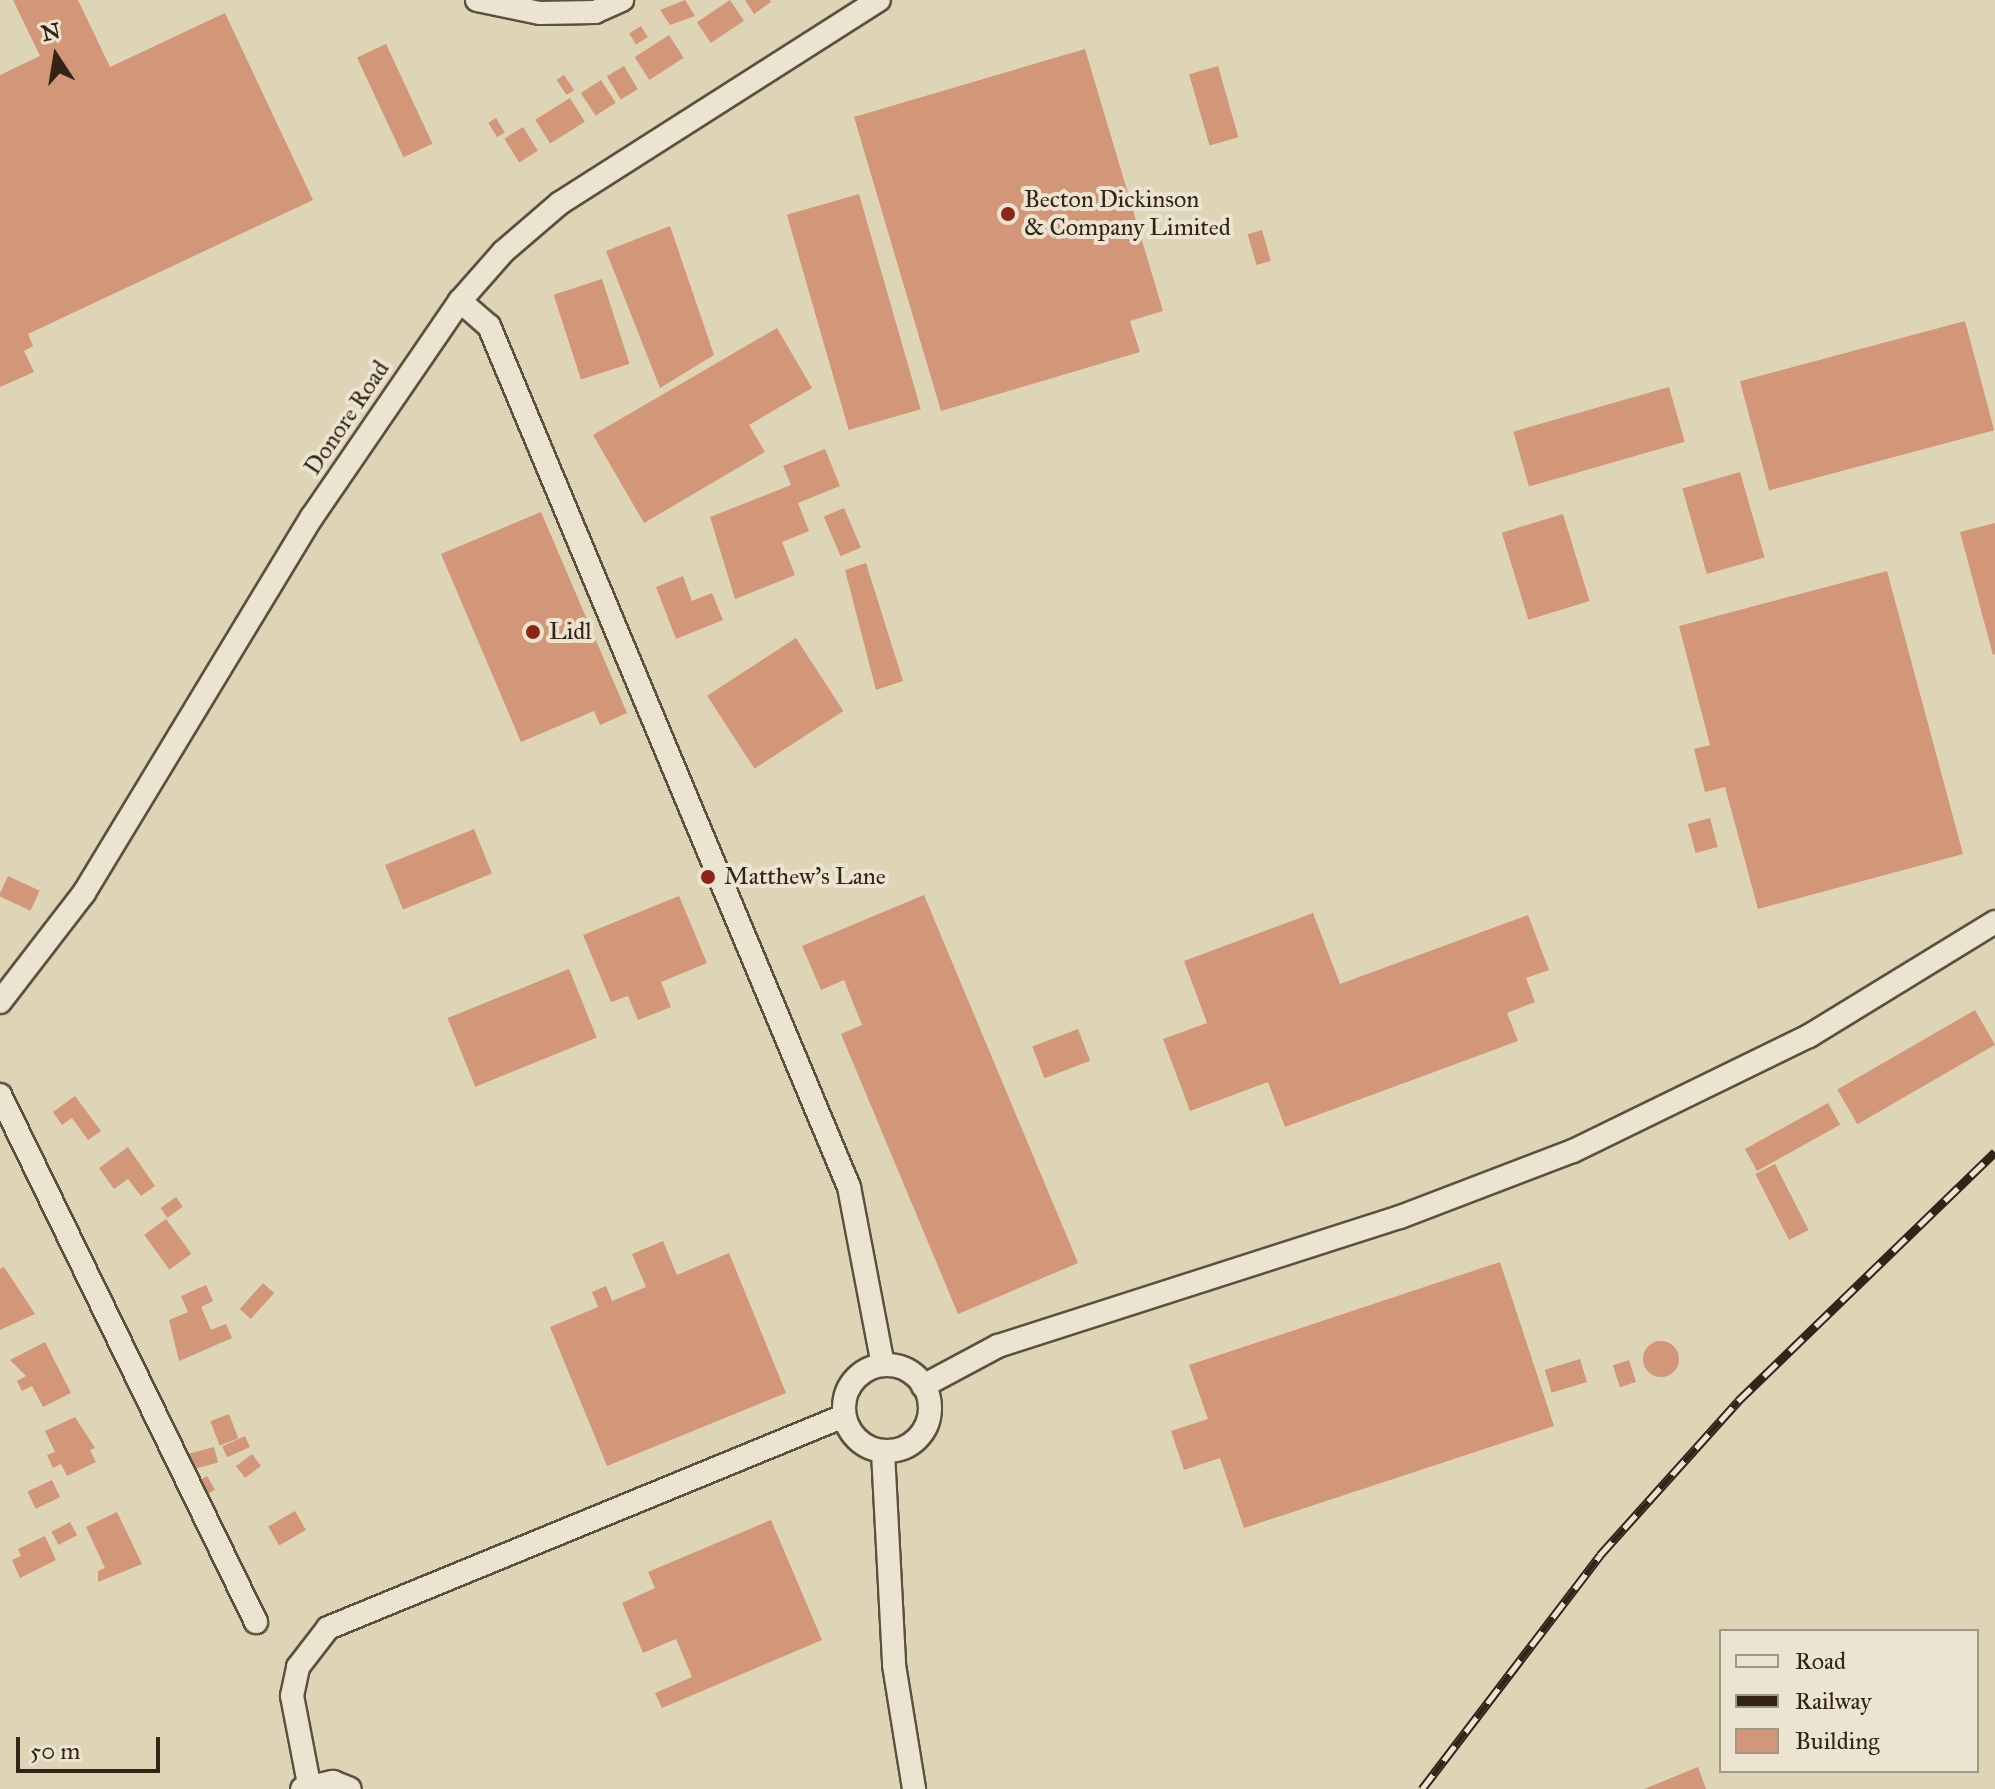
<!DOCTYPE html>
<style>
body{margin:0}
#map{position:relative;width:1995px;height:1789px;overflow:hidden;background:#ded5b6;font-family:"IM FELL Great Primer",serif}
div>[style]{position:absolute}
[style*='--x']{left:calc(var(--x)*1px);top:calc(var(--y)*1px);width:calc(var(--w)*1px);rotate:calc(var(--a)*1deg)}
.building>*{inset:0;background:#d29778;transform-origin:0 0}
.round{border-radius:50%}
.roads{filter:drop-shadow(2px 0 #5e503f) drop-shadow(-2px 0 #5e503f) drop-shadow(0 2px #5e503f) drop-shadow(0 -2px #5e503f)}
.minor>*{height:22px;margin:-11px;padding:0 11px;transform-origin:11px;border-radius:11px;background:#eae4d0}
.minor>.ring{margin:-11px;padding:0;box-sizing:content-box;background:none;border:22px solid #eae4d0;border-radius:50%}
.rail>*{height:9px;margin-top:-4.5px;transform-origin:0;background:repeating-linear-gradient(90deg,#eae4d0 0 18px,#342317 0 36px);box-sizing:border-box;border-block:2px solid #342317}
.dots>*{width:22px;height:22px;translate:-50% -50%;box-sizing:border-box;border:4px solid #eae4d0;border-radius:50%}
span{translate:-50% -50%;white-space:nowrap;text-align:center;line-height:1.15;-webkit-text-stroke:8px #eae4d0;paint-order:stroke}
.poi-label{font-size:24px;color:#342317}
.left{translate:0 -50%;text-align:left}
.street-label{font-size:24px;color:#342317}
.legend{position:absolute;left:1719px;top:1629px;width:260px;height:144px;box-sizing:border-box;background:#eae4d0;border:2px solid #a19786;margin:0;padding:10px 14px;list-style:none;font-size:24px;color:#342317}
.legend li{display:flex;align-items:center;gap:16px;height:40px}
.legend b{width:40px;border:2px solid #a19786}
.north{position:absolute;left:16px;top:16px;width:80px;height:80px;-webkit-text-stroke:6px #eae4d0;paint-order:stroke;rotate:348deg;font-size:22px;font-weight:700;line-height:32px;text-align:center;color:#342317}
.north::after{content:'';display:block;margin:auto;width:28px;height:36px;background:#342317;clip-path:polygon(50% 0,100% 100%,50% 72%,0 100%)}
.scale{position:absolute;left:16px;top:1737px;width:144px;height:36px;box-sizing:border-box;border:4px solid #342317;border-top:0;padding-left:10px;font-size:24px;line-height:28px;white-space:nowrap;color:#342317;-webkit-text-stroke:6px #eae4d0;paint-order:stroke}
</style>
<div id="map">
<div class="building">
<div style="clip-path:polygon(13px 0,78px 0,110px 67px,225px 13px,313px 200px,28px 334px,33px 346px,24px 351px,34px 372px,0 387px,0 75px,40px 56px)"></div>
<div style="clip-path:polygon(685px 0,695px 16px,670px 25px,660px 10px)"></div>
<div style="left:730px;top:0;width:25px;height:40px;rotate:56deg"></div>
<div style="clip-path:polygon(745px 0,770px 0,771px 2px,754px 14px)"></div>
<div style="left:641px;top:26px;width:13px;height:14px;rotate:58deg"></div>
<div style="left:669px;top:35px;width:27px;height:41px;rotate:57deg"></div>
<div style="left:386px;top:44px;width:110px;height:32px;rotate:65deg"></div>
<div style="clip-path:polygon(1085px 49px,1163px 311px,1130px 321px,1140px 352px,941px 411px,854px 117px)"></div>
<div style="left:624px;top:66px;width:27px;height:20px;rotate:59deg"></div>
<div style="left:1218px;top:66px;width:74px;height:30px;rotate:74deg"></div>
<div style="left:564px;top:75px;width:18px;height:9px;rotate:56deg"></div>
<div style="left:601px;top:80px;width:27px;height:24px;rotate:57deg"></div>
<div style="left:570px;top:98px;width:28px;height:41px;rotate:58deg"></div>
<div style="left:496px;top:118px;width:17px;height:9px;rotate:59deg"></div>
<div style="left:523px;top:127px;width:28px;height:22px;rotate:58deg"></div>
<div style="left:859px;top:194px;width:224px;height:75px;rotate:74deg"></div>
<div style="clip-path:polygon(670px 226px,714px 355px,660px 388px,606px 251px)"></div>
<div style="left:1262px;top:230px;width:32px;height:15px;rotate:74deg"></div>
<div style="left:602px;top:279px;width:89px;height:51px;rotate:72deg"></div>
<div style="left:1965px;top:321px;width:113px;height:233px;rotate:75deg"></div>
<div style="clip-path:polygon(777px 328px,812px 388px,749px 425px,765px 452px,644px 523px,593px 435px)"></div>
<div style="left:1669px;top:387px;width:57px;height:162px;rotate:74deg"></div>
<div style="clip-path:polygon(825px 449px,840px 486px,798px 503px,809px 531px,782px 542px,795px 575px,735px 599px,710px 517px,791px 485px,783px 466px)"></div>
<div style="left:1740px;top:472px;width:89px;height:60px;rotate:74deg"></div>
<div style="left:844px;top:508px;width:43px;height:22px;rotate:67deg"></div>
<div style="clip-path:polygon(541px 512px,627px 713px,600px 725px,594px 711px,521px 742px,441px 554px)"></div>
<div style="left:1563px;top:514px;width:91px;height:64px;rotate:73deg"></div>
<div style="clip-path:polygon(1995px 523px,1995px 654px,1993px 655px,1960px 532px)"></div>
<div style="clip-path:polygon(866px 563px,903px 681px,876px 690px,845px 570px)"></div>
<div style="clip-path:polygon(1887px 571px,1963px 854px,1758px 909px,1725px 787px,1705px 792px,1694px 749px,1710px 745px,1679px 626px)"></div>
<div style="clip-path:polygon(683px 576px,692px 601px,712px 593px,723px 620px,676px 639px,656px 587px)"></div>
<div style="left:796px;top:638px;width:87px;height:106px;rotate:57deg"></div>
<div style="left:1710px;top:818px;width:30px;height:23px;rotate:75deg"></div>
<div style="left:474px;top:829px;width:48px;height:96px;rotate:68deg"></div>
<div style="left:8px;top:876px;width:35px;height:22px;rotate:25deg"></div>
<div style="clip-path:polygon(924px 895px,1078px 1263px,958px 1314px,841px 1034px,862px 1025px,844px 980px,821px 990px,802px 946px)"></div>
<div style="clip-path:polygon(679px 896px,707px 963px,661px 982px,671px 1007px,638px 1020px,628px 996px,611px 1002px,583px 935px)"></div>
<div style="clip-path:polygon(1313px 913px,1340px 984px,1528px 915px,1549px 970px,1526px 978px,1535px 1002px,1507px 1013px,1518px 1041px,1285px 1127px,1268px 1082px,1190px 1111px,1163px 1039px,1207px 1023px,1184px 961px)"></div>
<div style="left:569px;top:969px;width:74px;height:131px;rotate:68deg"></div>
<div style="left:1975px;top:1010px;width:40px;height:159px;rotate:60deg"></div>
<div style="left:1078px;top:1029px;width:34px;height:49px;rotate:69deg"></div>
<div style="clip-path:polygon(75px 1096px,101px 1131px,88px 1140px,72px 1118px,62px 1125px,53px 1112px)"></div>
<div style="left:1828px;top:1103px;width:25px;height:95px;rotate:61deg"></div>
<div style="clip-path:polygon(128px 1147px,155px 1186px,141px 1196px,128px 1179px,114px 1189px,99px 1168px)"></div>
<div style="left:1775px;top:1164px;width:74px;height:22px;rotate:63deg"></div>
<div style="left:176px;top:1197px;width:12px;height:19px;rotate:55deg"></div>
<div style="left:166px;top:1219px;width:43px;height:27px;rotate:54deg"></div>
<div style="clip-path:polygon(663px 1241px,677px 1275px,729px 1253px,786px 1393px,607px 1466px,550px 1327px,598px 1307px,592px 1292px,606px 1286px,612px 1301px,646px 1287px,632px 1254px)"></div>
<div style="clip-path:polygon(1500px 1262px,1554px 1426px,1244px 1528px,1220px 1458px,1184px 1470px,1171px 1431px,1208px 1419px,1189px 1365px)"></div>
<div style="clip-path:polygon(4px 1267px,35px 1314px,0 1330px,0 1269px)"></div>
<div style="left:263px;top:1283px;width:15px;height:35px;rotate:42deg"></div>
<div style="clip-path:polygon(206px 1285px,213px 1301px,201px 1307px,211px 1330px,226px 1324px,232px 1338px,179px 1361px,169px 1320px,188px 1312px,181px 1296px)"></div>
<div class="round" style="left:1643px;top:1341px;width:36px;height:36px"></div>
<div style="clip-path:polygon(45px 1342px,71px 1393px,43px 1407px,32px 1386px,22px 1391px,17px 1381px,26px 1376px,10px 1360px)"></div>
<div style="left:1580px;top:1359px;width:24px;height:37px;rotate:73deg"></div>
<div style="left:1629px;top:1360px;width:23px;height:17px;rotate:72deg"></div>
<div style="left:229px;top:1414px;width:26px;height:20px;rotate:69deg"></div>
<div style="clip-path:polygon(75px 1417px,95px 1448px,90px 1450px,96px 1462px,67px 1476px,61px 1464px,53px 1468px,47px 1455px,55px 1452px,45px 1431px)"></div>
<div style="left:245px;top:1436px;width:12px;height:25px;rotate:66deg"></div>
<div style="left:214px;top:1447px;width:16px;height:31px;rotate:75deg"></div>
<div style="left:252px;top:1454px;width:15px;height:20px;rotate:53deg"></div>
<div style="left:207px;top:1476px;width:16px;height:14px;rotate:60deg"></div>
<div style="left:52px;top:1480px;width:19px;height:27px;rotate:65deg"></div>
<div style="left:295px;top:1511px;width:22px;height:31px;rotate:60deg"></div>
<div style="clip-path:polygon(117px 1512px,142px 1564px,98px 1582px,98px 1571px,105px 1568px,86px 1527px)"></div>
<div style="clip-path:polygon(771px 1520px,822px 1640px,662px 1708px,655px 1693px,692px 1677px,676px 1639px,643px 1653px,622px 1603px,655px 1588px,648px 1572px)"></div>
<div style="left:70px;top:1522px;width:15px;height:21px;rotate:62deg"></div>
<div style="clip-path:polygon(45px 1536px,56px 1560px,20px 1578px,12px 1560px,21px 1556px,18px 1549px)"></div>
<div style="clip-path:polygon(1698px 1767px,1706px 1789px,1644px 1789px)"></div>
</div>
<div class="roads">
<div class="minor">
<div style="--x:477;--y:0;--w:64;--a:11.7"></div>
<div style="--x:540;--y:13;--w:55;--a:-1"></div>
<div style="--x:595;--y:12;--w:30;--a:-24"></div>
<div style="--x:460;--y:301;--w:38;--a:41"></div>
<div style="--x:489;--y:326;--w:933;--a:67.31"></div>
<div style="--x:849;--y:1187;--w:181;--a:79.2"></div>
<div style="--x:0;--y:1002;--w:138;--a:-52.4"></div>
<div style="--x:84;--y:893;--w:440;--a:-58.8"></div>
<div style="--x:312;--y:517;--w:262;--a:-55.6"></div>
<div style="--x:460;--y:301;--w:65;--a:-48.7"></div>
<div style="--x:503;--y:252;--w:75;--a:-40.7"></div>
<div style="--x:560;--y:203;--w:378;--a:-32.5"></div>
<div style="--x:0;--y:1095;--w:586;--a:64.09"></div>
<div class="ring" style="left:844px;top:1365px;width:64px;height:64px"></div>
<div style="--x:923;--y:1386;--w:85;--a:-28.1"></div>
<div style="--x:998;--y:1346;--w:422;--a:-17.8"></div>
<div style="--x:1400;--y:1217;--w:185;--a:-20.9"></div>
<div style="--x:1573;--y:1151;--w:263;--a:-26"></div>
<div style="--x:1809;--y:1036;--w:218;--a:-31.5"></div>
<div style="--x:883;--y:1452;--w:213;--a:87"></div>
<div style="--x:894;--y:1665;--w:126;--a:80.8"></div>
<div style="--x:309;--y:1784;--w:90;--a:-100.9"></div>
<div style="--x:292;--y:1696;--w:30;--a:-78"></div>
<div style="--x:298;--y:1667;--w:49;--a:-52.4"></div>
<div style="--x:328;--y:1628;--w:558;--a:-22.34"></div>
<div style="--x:302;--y:1789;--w:32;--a:-13"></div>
<div style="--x:333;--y:1782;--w:18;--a:22"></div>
</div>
</div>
<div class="rail">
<div style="--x:1422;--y:1789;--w:294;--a:-52.7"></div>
<div style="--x:1600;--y:1555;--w:207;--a:-48.1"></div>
<div style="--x:1738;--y:1401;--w:358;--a:-44.1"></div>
</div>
<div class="dots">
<div style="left:1008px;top:214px;background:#8f2418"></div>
<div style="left:533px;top:632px;background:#8f2418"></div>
<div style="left:708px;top:877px;background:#8f2418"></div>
</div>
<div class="poi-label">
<span class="left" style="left:1024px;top:214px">Becton Dickinson<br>&amp; Company Limited</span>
<span class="left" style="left:549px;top:632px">Lidl</span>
<span class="left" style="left:724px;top:877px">Matthew's Lane</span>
</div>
<div class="street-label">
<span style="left:347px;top:418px;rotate:-56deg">Donore Road</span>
</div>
<ul class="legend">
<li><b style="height:10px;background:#eae4d0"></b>Road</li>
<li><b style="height:10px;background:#342317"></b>Railway</li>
<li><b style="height:22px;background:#d29778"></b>Building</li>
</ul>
<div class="north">N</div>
<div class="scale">50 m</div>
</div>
